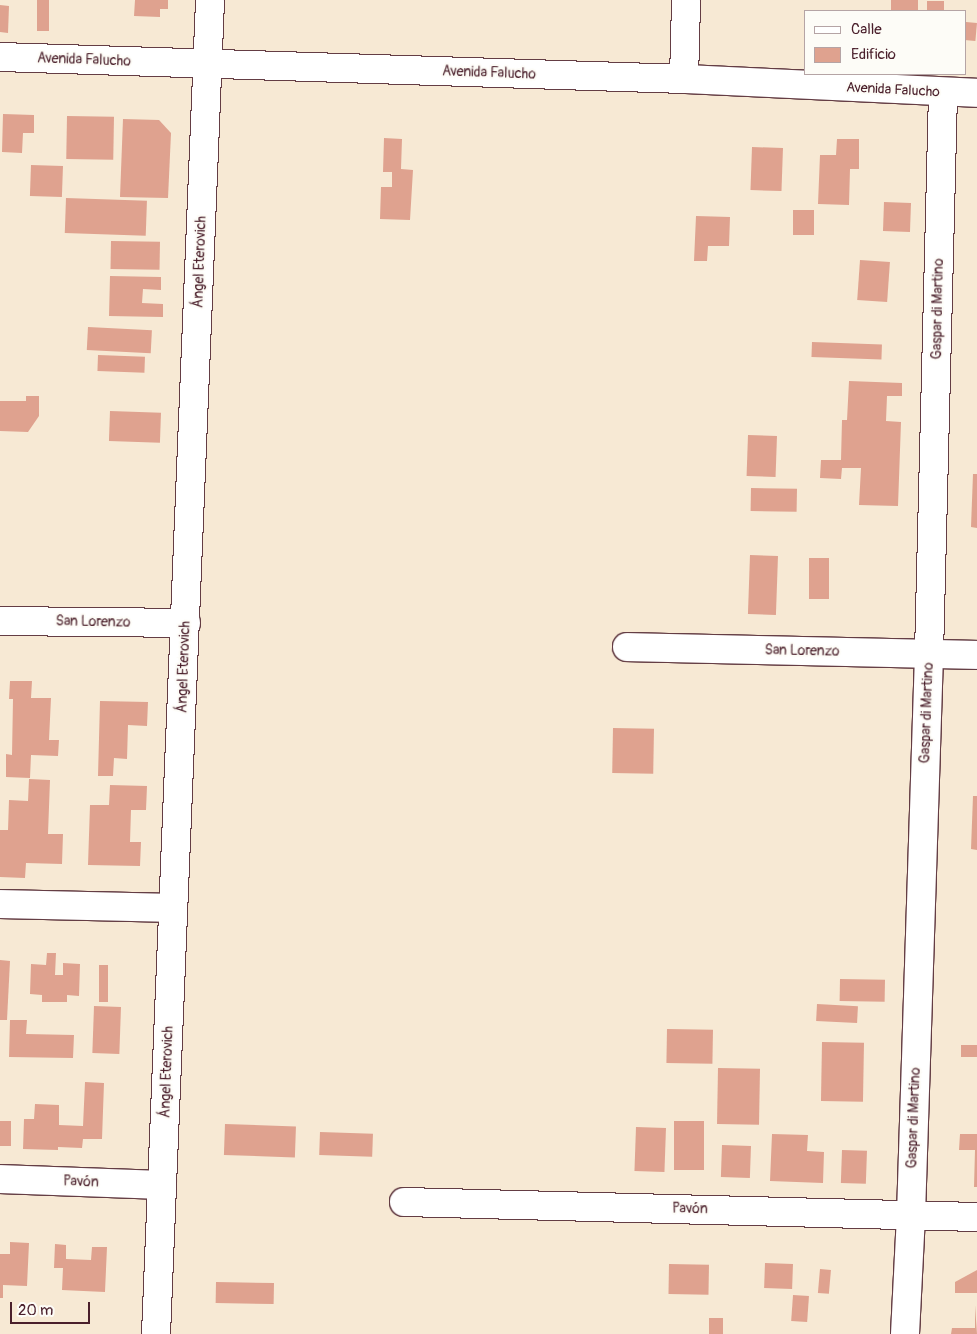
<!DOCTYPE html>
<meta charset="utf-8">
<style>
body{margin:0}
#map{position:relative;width:977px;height:1334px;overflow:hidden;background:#f7e9d4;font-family:Pangolin,sans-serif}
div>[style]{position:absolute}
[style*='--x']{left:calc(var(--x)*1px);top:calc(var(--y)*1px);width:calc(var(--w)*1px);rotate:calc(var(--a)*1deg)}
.building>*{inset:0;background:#dfa28f;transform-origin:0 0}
.roads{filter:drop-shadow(1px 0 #643d44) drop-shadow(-1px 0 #643d44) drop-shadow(0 1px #643d44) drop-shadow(0 -1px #643d44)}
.minor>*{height:28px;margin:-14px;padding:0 14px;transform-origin:14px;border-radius:14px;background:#fff}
span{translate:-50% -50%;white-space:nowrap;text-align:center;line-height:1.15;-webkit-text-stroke:4px #fdfcf7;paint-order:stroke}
.street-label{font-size:14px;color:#4a1f2b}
.legend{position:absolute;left:804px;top:10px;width:162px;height:65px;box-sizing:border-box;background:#fdfcf7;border:1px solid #b5a4a5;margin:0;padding:6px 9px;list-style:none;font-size:15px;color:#4a1f2b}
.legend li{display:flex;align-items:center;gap:10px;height:25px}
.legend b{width:25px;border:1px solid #b5a4a5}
.scale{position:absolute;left:10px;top:1302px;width:80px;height:22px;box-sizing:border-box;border:2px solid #4a1f2b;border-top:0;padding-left:6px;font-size:15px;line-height:18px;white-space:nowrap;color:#4a1f2b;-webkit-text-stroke:4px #fdfcf7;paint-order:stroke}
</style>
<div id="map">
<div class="building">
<div style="left:37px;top:0;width:12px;height:31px"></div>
<div style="clip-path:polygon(135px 0,168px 0,168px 9px,160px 9px,160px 17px,134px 16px)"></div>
<div style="left:891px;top:0;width:27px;height:11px"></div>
<div style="left:927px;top:1px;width:17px;height:10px"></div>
<div style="clip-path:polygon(0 5px,9px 6px,8px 33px,0 32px)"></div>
<div style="left:966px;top:22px;width:11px;height:18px;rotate:5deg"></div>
<div style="clip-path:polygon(3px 114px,34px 115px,34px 133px,23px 133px,22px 153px,2px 152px)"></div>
<div style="left:67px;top:116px;width:47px;height:43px;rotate:1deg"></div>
<div style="clip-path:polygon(123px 119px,159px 120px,171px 133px,168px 198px,120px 197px)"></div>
<div style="clip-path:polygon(384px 138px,402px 139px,401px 169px,413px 170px,410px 220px,380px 219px,381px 187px,392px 187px,392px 172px,383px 172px)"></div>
<div style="clip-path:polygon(837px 139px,859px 139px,859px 169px,850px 169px,849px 205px,818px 204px,820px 155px,836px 155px)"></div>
<div style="left:752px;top:147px;width:31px;height:43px;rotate:2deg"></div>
<div style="left:31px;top:165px;width:32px;height:31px;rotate:2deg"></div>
<div style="left:66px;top:198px;width:81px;height:35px;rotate:2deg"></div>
<div style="left:884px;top:202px;width:27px;height:29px;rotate:2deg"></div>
<div style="left:793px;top:210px;width:21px;height:25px"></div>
<div style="clip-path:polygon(696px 216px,730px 217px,729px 246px,708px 246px,707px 261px,694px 261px)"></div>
<div style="left:111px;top:241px;width:49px;height:28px;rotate:1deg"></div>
<div style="left:860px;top:260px;width:30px;height:40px;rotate:4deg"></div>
<div style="clip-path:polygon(110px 276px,161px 277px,161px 290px,143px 289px,142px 303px,163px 304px,163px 317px,109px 316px)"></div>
<div style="left:88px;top:327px;width:64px;height:23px;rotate:3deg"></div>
<div style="left:812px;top:342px;width:70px;height:15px;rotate:2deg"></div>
<div style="left:98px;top:355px;width:47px;height:16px;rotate:2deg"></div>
<div style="clip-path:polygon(849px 381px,902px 383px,902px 396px,887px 396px,886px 421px,901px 422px,898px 506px,859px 505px,861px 468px,842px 468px,841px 479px,820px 478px,821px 460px,841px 460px,842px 420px,847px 420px)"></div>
<div style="clip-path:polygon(26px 396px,39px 396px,39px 416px,28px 432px,0 431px,0 401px,26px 401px)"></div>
<div style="left:110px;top:411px;width:51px;height:30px;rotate:2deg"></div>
<div style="left:748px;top:435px;width:29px;height:41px;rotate:2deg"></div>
<div style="clip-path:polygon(973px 474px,977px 474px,977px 528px,971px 527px)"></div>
<div style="left:751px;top:488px;width:46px;height:23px;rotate:1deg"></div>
<div style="left:750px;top:555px;width:28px;height:59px;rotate:2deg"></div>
<div style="left:809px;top:558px;width:20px;height:41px"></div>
<div style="clip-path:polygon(10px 681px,32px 681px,31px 698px,51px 698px,49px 740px,59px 740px,58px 756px,31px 755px,30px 778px,6px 777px,6px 754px,12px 755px,13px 699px,9px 699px)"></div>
<div style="clip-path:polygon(100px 701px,148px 702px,147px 726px,128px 725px,127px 759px,114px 758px,113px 776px,98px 776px)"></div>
<div style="left:613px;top:728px;width:41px;height:45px;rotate:1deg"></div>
<div style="clip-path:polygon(29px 779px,50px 780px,48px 834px,63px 834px,62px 864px,26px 863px,25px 878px,0 877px,0 830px,8px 830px,9px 800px,28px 801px)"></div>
<div style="clip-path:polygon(110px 785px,147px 786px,146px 810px,131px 810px,130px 842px,141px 842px,140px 866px,88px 865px,90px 805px,109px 805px)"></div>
<div style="clip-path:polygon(973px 796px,977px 796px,977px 850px,971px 849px)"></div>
<div style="clip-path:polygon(47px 953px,56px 953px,55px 975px,63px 975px,63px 963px,80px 964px,79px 996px,67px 995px,67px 1002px,42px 1002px,42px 995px,30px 994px,31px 964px,46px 965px)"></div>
<div style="clip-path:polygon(0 960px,10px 961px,7px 1020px,0 1020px)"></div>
<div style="left:99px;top:965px;width:9px;height:37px"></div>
<div style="left:840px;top:979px;width:45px;height:22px;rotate:1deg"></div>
<div style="left:817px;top:1004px;width:41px;height:17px;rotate:3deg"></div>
<div style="left:94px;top:1006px;width:27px;height:47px;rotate:2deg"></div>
<div style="clip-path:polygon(10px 1020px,27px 1020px,26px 1034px,74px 1035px,73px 1058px,9px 1057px)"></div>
<div style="left:667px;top:1029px;width:46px;height:34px;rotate:1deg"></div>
<div style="left:822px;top:1042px;width:42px;height:59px;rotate:1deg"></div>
<div style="left:961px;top:1045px;width:16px;height:12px"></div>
<div style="left:718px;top:1068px;width:42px;height:56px;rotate:1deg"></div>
<div style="clip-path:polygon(85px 1082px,104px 1083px,102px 1139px,83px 1139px,82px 1148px,58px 1147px,58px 1150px,23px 1149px,24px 1119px,34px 1119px,35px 1104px,59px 1105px,59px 1125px,83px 1126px)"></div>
<div style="left:0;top:1121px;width:11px;height:25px"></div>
<div style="left:674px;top:1121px;width:30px;height:49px"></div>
<div style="left:225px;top:1124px;width:71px;height:31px;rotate:2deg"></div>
<div style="left:636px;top:1127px;width:30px;height:44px;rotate:2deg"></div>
<div style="left:320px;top:1132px;width:53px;height:23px;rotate:2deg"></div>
<div style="clip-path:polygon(772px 1134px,808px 1135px,807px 1151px,824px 1152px,823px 1183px,770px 1181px)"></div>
<div style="clip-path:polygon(960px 1134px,977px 1134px,977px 1187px,974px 1187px,975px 1150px,959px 1150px)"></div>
<div style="left:722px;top:1145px;width:29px;height:32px;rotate:2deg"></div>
<div style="left:842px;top:1150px;width:25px;height:33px;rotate:2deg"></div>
<div style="clip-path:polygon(10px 1242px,29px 1243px,27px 1286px,3px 1285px,3px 1298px,0 1298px,0 1254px,10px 1254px)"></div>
<div style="clip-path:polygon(55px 1244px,66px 1245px,66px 1259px,91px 1260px,92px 1247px,107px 1247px,105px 1292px,62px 1290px,63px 1268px,54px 1268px)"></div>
<div style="left:765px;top:1263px;width:28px;height:25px;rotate:2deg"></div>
<div style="left:669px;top:1264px;width:40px;height:30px;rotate:1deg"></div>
<div style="left:820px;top:1269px;width:11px;height:24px;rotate:5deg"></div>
<div style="clip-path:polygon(977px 1270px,977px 1293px,955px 1293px,955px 1282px)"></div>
<div style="left:216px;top:1282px;width:58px;height:21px;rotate:1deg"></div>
<div style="left:793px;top:1295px;width:16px;height:26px;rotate:4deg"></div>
<div style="clip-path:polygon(975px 1305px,977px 1334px,951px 1334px,952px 1328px,975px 1328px)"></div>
<div style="left:709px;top:1318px;width:14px;height:16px"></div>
</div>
<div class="roads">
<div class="minor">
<div style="--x:0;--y:57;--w:684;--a:1.84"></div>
<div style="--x:684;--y:79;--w:293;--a:2.7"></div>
<div style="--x:684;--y:79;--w:79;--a:-88.5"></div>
<div style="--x:0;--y:621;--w:186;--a:0.6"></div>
<div style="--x:627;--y:647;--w:350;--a:1.3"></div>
<div style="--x:0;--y:904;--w:173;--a:1.3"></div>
<div style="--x:0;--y:1179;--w:162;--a:2.1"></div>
<div style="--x:404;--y:1202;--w:573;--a:1.5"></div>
<div style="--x:156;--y:1334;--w:1335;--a:-87.68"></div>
<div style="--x:905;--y:1334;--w:119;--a:-87.1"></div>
<div style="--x:911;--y:1215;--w:561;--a:-88.16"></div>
<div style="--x:929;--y:654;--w:561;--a:-88.57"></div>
</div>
</div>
<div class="street-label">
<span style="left:84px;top:60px;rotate:2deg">Avenida Falucho</span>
<span style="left:489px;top:73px;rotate:2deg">Avenida Falucho</span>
<span style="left:893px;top:90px;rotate:3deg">Avenida Falucho</span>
<span style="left:200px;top:262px;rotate:-88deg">Ángel Eterovich</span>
<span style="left:938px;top:309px;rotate:-89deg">Gaspar di Martino</span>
<span style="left:93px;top:622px;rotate:1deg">San Lorenzo</span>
<span style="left:802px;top:651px;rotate:1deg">San Lorenzo</span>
<span style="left:184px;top:667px;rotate:-88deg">Ángel Eterovich</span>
<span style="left:927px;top:713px;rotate:-88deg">Gaspar di Martino</span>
<span style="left:167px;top:1072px;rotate:-88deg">Ángel Eterovich</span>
<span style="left:914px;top:1118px;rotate:-88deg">Gaspar di Martino</span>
<span style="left:81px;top:1182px;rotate:2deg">Pavón</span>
<span style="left:690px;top:1209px;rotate:1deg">Pavón</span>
</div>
<ul class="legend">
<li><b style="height:6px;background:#fff"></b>Calle</li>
<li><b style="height:14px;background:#dfa28f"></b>Edificio</li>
</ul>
<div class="scale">20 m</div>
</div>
